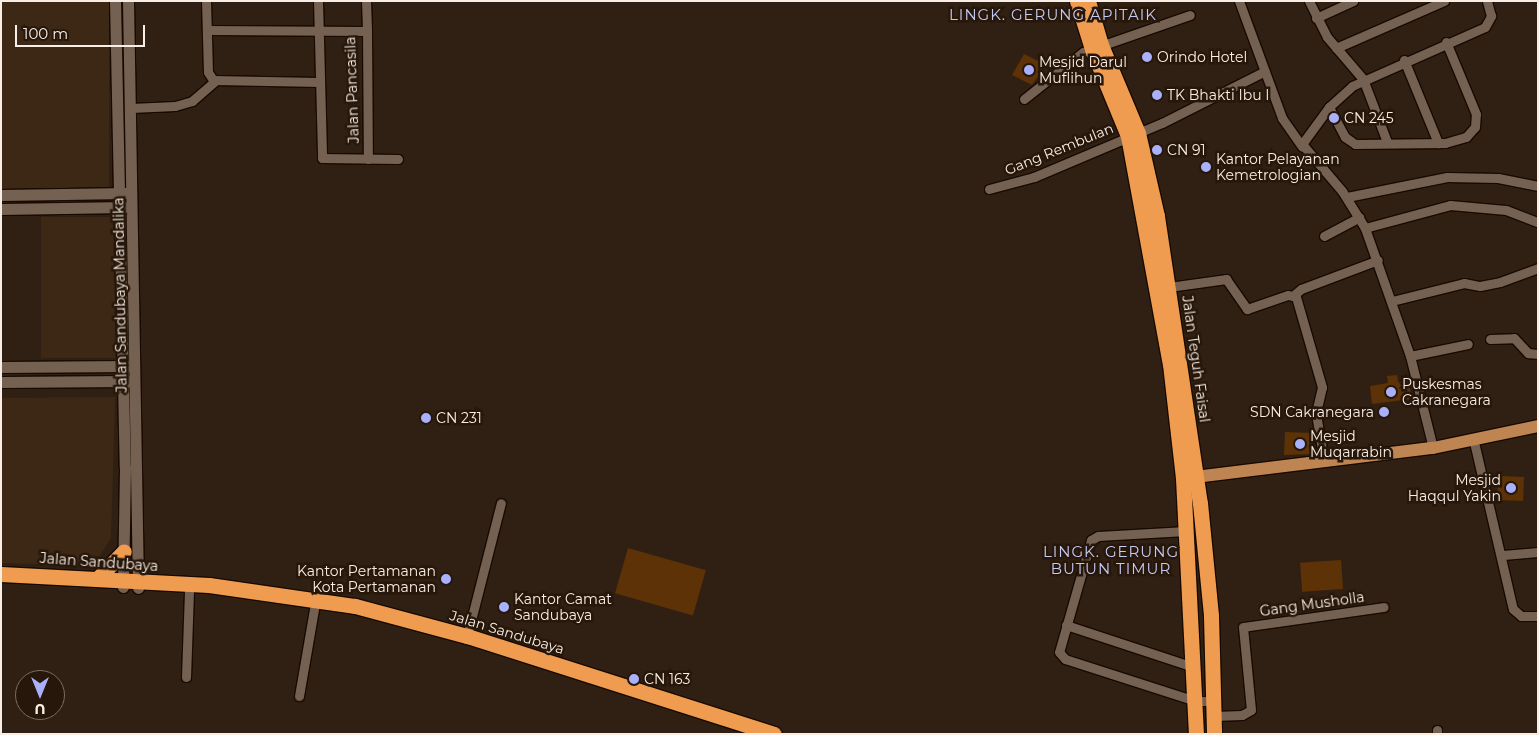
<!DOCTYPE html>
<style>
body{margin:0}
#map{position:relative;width:1539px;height:735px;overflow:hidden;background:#302013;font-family:Montserrat,sans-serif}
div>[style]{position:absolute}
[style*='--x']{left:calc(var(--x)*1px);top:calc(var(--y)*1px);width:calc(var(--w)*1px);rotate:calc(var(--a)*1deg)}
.built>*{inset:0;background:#3d2815;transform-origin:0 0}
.building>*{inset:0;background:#5c3206;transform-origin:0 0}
.roads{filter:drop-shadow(1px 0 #180a01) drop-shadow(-1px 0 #180a01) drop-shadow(0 1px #180a01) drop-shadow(0 -1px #180a01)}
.street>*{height:9px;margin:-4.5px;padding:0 4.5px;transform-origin:4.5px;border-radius:4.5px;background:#746152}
.secondary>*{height:11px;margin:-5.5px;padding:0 5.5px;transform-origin:5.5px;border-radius:5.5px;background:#746152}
.primary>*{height:12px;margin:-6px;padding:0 6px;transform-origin:6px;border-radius:6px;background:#be8451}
.highway>*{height:15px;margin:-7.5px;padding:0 7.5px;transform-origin:7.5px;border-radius:7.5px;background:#ef9c50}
.dots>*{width:14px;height:14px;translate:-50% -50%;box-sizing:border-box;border:2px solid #26170a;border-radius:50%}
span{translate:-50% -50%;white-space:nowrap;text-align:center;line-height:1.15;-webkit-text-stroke:5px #26170a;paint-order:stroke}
.poi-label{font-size:14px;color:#f9eee5}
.left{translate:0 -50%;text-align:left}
.right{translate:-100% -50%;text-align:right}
.street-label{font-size:14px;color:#f9eee5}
.neighbourhood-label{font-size:15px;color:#c5caf5;letter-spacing:1px}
.frame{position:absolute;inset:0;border:2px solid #f9eee5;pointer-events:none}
.north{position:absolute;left:15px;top:670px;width:50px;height:50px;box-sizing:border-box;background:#26170a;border:1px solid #7a6d62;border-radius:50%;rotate:180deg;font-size:14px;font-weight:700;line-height:20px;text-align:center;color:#f9eee5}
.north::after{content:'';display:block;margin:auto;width:18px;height:22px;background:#a9b0fc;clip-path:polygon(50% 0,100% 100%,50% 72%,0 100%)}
.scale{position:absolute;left:15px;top:25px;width:130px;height:22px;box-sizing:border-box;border:2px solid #f9eee5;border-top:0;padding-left:6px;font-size:15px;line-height:18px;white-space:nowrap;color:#f9eee5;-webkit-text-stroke:4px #26170a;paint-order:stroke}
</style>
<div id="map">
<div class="built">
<div style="left:1px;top:1px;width:108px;height:189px"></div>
<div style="left:41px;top:217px;width:74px;height:141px"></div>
<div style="clip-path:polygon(115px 397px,111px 538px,93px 566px,1px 563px,1px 398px)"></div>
</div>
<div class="building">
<div style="clip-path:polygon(1024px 54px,1046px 65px,1032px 85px,1012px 75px)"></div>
<div style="clip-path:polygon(1397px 375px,1398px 382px,1409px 380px,1411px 399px,1372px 404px,1370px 386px,1388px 383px,1387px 376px)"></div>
<div style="clip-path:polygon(1285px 432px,1313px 433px,1314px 454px,1284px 455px)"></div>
<div style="left:1498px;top:476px;width:26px;height:24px;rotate:2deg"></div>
<div style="left:628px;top:548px;width:81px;height:47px;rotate:16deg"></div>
<div style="left:1341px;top:560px;width:29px;height:41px;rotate:86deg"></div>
</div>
<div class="roads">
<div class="street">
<div style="--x:206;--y:1;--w:71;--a:88.4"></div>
<div style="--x:208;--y:72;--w:9;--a:58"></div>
<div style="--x:213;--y:80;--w:106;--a:1.1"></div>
<div style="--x:318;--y:1;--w:157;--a:88.5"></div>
<div style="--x:322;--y:158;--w:76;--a:0.8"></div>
<div style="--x:366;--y:1;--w:30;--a:88"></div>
<div style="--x:1239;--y:1;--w:125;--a:69.8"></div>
<div style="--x:1282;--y:118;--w:35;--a:55"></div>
<div style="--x:1309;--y:1;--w:40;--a:63.4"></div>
<div style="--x:1327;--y:37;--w:55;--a:49.4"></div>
<div style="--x:1363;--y:79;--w:67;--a:69.1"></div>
<div style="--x:1316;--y:18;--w:41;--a:-24.7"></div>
<div style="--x:208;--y:30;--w:159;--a:0.4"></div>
<div style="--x:367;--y:31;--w:128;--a:89.6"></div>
<div style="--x:1336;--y:48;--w:118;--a:-23.5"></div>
<div style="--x:1404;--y:60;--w:90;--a:67.7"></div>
<div style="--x:1024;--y:99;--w:75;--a:-38.5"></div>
<div style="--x:1083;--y:52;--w:113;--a:-19.1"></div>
<div style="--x:1329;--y:107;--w:34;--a:62"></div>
<div style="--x:1345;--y:137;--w:12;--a:35"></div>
<div style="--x:1355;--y:144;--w:90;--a:-0.6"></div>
<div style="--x:1445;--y:143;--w:22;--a:-16"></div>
<div style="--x:1466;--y:137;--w:13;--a:-48"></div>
<div style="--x:1475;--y:127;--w:13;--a:-86"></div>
<div style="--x:1476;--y:114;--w:78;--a:-112.6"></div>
<div style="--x:131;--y:108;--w:44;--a:-2.6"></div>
<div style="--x:175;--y:106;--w:18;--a:-16"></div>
<div style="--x:192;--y:101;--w:30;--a:-41"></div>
<div style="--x:989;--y:189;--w:47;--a:-14.9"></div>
<div style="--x:1034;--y:177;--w:139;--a:-22.9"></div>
<div style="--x:1162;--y:123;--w:115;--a:-26.8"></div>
<div style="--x:1347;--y:197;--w:102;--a:-11.3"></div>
<div style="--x:1447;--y:177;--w:51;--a:1.1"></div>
<div style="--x:1498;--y:178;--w:41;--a:11.3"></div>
<div style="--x:1365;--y:228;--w:88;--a:-15.1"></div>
<div style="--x:1450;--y:205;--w:56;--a:5.1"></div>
<div style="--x:1506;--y:210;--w:34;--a:21"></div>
<div style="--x:1324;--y:236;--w:40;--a:-28"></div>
<div style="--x:1169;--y:287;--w:58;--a:-8"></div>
<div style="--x:1226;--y:279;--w:37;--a:55"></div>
<div style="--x:1247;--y:309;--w:43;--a:-18.9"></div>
<div style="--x:1288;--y:295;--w:8;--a:14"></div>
<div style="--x:1296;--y:297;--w:94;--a:73.9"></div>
<div style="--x:1322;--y:387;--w:28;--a:103"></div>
<div style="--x:1316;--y:414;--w:48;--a:80.3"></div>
<div style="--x:1294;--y:295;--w:9;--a:-41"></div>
<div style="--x:1301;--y:289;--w:82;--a:-20.6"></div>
<div style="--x:1392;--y:301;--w:74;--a:-14"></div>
<div style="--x:1464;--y:283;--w:16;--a:11"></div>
<div style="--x:1480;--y:286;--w:20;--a:-11"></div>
<div style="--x:1500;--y:282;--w:40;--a:-20.2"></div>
<div style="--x:1490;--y:339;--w:24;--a:-2"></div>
<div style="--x:1514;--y:338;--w:21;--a:47"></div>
<div style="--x:1528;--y:353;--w:10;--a:6"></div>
<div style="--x:1410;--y:356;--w:59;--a:-11.7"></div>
<div style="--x:1474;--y:442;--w:171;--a:76.9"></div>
<div style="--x:1513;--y:609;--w:11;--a:41"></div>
<div style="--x:1521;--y:616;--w:17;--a:0"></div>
<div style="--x:1433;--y:448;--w:95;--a:-104"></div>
<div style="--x:1410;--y:356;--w:136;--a:-109.4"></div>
<div style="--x:1365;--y:228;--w:44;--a:-121.9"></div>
<div style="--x:1342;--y:191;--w:62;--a:-130.4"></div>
<div style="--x:1302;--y:144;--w:46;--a:-53.9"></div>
<div style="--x:1329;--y:107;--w:31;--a:-42"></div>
<div style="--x:1352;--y:86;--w:145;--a:-23.9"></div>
<div style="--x:1485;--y:27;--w:13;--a:-61"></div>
<div style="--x:1491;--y:16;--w:16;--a:-105"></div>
<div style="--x:1186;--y:531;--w:88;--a:176.7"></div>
<div style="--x:1098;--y:536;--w:8;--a:150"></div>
<div style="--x:1091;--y:540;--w:116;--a:105.9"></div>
<div style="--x:1059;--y:652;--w:9;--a:49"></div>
<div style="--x:1065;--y:659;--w:138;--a:17.8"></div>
<div style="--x:1196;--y:701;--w:19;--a:0"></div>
<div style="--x:1503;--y:555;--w:35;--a:-5"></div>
<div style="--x:1066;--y:625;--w:135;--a:18.2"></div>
<div style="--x:467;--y:636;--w:137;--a:-75.7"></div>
<div style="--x:186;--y:677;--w:86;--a:-88"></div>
<div style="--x:299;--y:696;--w:99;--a:-80.2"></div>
<div style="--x:1214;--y:716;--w:28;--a:-2"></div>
<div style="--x:1242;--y:715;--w:10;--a:-29"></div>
<div style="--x:1251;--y:710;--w:83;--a:-95.5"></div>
<div style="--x:1243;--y:627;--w:142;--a:-8.1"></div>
<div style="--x:1437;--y:730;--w:4;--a:90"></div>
</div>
<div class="secondary">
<div style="--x:115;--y:1;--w:467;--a:88.8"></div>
<div style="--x:125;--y:468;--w:119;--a:91"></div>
<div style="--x:128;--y:1;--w:587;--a:89.02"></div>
<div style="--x:1;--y:195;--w:126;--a:-0.9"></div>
<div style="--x:1;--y:209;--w:126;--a:-0.9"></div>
<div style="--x:1;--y:367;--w:128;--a:-0.4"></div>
<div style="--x:1;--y:382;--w:128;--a:-0.4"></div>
</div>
<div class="primary">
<div style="--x:1187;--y:478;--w:248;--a:-7"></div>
<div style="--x:1433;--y:448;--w:107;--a:-11.8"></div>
</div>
<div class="highway">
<div style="--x:1077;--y:1;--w:50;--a:72.6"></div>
<div style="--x:1092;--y:49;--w:94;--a:67.5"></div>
<div style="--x:1128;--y:136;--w:232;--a:79.6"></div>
<div style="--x:1170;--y:364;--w:115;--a:83.5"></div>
<div style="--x:1183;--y:478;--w:256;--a:87.1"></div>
<div style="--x:1088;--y:1;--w:46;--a:73.5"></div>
<div style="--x:1101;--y:45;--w:95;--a:67.2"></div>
<div style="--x:1138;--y:133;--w:85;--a:77.1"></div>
<div style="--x:1157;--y:216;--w:290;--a:81.5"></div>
<div style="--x:1200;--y:503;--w:114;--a:84.4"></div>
<div style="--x:1211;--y:616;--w:118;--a:88.5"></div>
<div style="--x:1;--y:574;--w:208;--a:3"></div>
<div style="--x:209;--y:585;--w:148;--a:8.2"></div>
<div style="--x:355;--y:606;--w:116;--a:15"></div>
<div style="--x:467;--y:636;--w:322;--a:17.7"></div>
<div style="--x:98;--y:578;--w:37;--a:-46"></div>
</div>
</div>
<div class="dots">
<div style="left:1147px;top:57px;background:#a9b0fc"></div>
<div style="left:1029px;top:70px;background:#a9b0fc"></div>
<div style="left:1157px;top:95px;background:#a9b0fc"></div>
<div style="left:1334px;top:118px;background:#a9b0fc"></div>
<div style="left:1157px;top:150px;background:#a9b0fc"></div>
<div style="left:1206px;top:167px;background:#a9b0fc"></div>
<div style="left:1391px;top:392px;background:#a9b0fc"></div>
<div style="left:1384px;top:412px;background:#a9b0fc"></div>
<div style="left:426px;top:418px;background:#a9b0fc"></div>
<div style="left:1300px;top:444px;background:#a9b0fc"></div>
<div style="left:1511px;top:488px;background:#a9b0fc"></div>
<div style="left:446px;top:579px;background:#a9b0fc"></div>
<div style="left:504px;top:607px;background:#a9b0fc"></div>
<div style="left:634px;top:679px;background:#a9b0fc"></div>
</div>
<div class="poi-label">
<span class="left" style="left:1157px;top:57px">Orindo Hotel</span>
<span class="left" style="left:1039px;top:70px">Mesjid Darul<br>Muflihun</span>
<span class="left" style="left:1167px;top:95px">TK Bhakti Ibu I</span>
<span class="left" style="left:1344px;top:118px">CN 245</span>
<span class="left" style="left:1167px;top:150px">CN 91</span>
<span class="left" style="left:1216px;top:167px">Kantor Pelayanan<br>Kemetrologian</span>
<span class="left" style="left:1402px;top:392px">Puskesmas<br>Cakranegara</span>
<span class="right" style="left:1374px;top:412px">SDN Cakranegara</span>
<span class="left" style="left:436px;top:418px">CN 231</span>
<span class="left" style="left:1310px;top:444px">Mesjid<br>Muqarrabin</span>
<span class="right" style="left:1501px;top:488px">Mesjid<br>Haqqul Yakin</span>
<span class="right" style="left:436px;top:579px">Kantor Pertamanan<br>Kota Pertamanan</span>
<span class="left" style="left:514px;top:607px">Kantor Camat<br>Sandubaya</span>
<span class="left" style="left:644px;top:679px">CN 163</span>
</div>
<div class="street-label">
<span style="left:352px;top:90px;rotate:-92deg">Jalan Pancasila</span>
<span style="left:1059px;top:149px;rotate:-22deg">Gang Rembulan</span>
<span style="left:120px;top:295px;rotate:-91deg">Jalan Sandubaya Mandalika</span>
<span style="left:1196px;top:359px;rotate:82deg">Jalan Teguh Faisal</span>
<span style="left:99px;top:562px;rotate:4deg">Jalan Sandubaya</span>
<span style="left:1312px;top:604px;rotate:-8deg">Gang Musholla</span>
<span style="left:507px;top:632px;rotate:17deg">Jalan Sandubaya</span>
</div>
<div class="neighbourhood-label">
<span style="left:1053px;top:15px">LINGK. GERUNG APITAIK</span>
<span style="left:1111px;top:560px">LINGK. GERUNG<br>BUTUN TIMUR</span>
</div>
<div class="frame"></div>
<div class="north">U</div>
<div class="scale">100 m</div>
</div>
